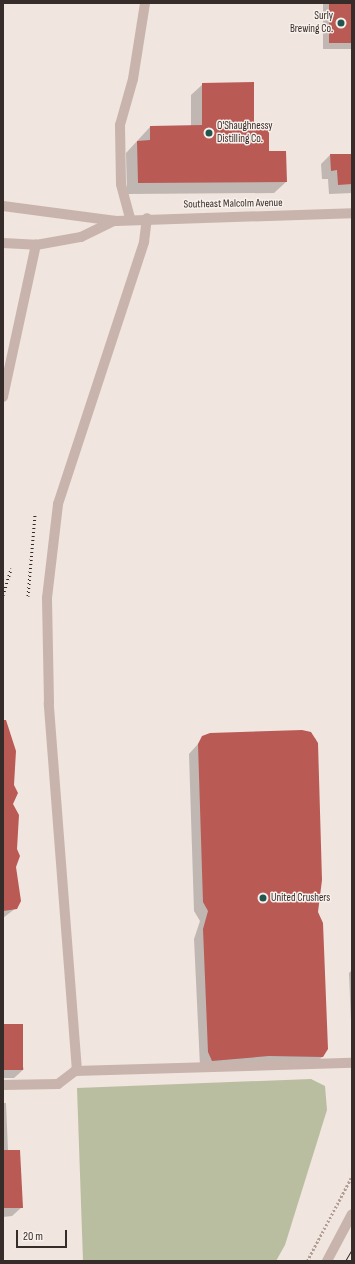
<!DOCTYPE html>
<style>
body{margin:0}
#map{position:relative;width:355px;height:1264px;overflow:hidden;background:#f0e5df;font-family:"Sofia Sans Condensed",sans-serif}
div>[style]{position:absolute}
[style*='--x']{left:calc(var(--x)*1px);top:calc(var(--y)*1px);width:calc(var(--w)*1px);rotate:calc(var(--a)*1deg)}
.green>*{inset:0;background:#babea0}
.shadow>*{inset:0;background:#0003;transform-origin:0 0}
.building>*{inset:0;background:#ba5a54;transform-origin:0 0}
.path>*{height:2.5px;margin-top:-1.25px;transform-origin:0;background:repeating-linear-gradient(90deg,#b39e96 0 2px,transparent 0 4px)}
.minor>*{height:10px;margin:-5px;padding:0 5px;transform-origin:5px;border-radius:5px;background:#c8b4ac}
.tram>*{height:1px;margin:-0.5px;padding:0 0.5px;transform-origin:0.5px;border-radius:0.5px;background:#362c2a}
.rail>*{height:3px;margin-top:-1.5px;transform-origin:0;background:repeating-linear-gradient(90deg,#362c2a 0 1px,transparent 0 4px)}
.dots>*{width:11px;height:11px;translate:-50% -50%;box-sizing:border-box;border:2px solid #f8f0eb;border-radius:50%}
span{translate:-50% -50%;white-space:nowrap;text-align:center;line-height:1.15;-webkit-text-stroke:3px #f8f0eb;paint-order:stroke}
.poi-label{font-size:11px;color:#362c2a}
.right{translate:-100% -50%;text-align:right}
.left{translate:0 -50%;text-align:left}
.street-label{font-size:11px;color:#362c2a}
.frame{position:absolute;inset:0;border:4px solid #362c2a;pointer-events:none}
.scale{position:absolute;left:16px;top:1230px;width:51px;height:18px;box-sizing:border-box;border:2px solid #362c2a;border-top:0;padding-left:5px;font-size:12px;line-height:14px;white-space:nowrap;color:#362c2a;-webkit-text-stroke:3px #f8f0eb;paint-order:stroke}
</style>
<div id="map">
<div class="green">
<div style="clip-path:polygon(311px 1079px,325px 1086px,327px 1110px,285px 1245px,276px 1261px,83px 1261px,77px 1088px)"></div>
</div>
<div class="shadow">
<div style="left:323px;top:3px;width:29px;height:46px"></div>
<div style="clip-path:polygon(203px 84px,253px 126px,286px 182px,274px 193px,127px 194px,126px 153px,150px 127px,191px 127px,191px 95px)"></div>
<div style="clip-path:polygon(330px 155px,352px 155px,352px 193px,329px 194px,328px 179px,322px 179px,321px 164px)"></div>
<div style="clip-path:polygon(302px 731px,316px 739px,321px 880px,317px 912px,322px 1057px,313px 1066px,200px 1066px,194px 939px,200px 921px,194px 911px,189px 754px,206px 735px)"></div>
<div style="clip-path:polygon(3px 733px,12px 804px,16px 908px,3px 918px)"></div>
<div style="clip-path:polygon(352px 970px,352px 1021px,351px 1021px,349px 973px)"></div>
<div style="clip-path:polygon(3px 1025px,24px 1069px,14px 1078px,3px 1078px)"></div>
<div style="clip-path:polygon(3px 1103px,6px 1103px,8px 1151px,22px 1207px,12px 1216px,3px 1217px)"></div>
</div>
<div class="building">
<div style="left:329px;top:3px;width:23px;height:40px"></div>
<div style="clip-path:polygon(254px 82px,254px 125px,269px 125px,269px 151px,286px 151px,287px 182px,138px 183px,137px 141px,150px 140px,150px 126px,202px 125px,202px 83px)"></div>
<div style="clip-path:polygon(330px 154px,352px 154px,352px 184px,338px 185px,337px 170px,331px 171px)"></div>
<div style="clip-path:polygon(3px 720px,6px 720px,16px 751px,14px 785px,18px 793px,13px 804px,19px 815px,17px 849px,20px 856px,16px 867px,21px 901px,17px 909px,3px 911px)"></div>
<div style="clip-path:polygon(302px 730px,311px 732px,318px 743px,322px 880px,318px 912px,323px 923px,328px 1049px,323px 1057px,269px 1056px,212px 1061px,208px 1052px,203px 929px,208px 911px,203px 902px,198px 744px,202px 736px,210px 733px)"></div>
<div style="left:3px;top:1024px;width:20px;height:46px"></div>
<div style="clip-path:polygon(3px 1150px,20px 1150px,23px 1208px,3px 1208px)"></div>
</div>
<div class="path">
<div style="--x:307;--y:1261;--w:96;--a:-62.1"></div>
</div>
<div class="minor">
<div style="--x:3;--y:206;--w:114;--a:7.6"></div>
<div style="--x:116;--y:221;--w:236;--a:-1.9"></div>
<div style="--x:130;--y:218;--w:35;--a:-105"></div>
<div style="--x:121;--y:184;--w:59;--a:-91"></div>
<div style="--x:120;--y:125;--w:48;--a:-74.2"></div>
<div style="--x:133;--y:79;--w:77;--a:-81"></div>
<div style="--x:3;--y:243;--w:33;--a:3"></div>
<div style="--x:36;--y:245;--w:46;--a:-10.1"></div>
<div style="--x:81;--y:237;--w:37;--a:-26"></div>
<div style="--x:3;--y:397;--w:156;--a:-77.8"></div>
<div style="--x:77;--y:1071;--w:369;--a:-94.4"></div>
<div style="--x:49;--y:703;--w:105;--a:-91.1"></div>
<div style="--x:47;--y:598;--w:95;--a:-83.3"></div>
<div style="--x:58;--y:504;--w:276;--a:-71.8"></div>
<div style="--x:144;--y:242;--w:24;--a:-83"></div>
<div style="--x:3;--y:1085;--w:55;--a:-1"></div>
<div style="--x:58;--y:1084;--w:21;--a:-37"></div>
<div style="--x:75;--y:1071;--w:277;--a:-1.7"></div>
<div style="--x:327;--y:1261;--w:53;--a:-62"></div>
</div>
<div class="tram">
<div style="--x:345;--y:1261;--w:14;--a:-60"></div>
</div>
<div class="rail">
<div style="--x:3;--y:595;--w:28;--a:-73"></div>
<div style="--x:28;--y:596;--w:81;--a:-85.1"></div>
</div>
<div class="dots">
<div style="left:341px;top:23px;background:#24544e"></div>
<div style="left:209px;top:133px;background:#24544e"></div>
<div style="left:263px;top:898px;background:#24544e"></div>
</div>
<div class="poi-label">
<span class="right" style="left:333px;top:23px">Surly<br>Brewing Co.</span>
<span class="left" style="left:217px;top:133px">O'Shaughnessy<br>Distilling Co.</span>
<span class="left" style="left:271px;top:898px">United Crushers</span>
</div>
<div class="street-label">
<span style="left:233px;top:204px;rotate:-1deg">Southeast Malcolm Avenue</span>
</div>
<div class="frame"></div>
<div class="scale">20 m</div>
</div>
